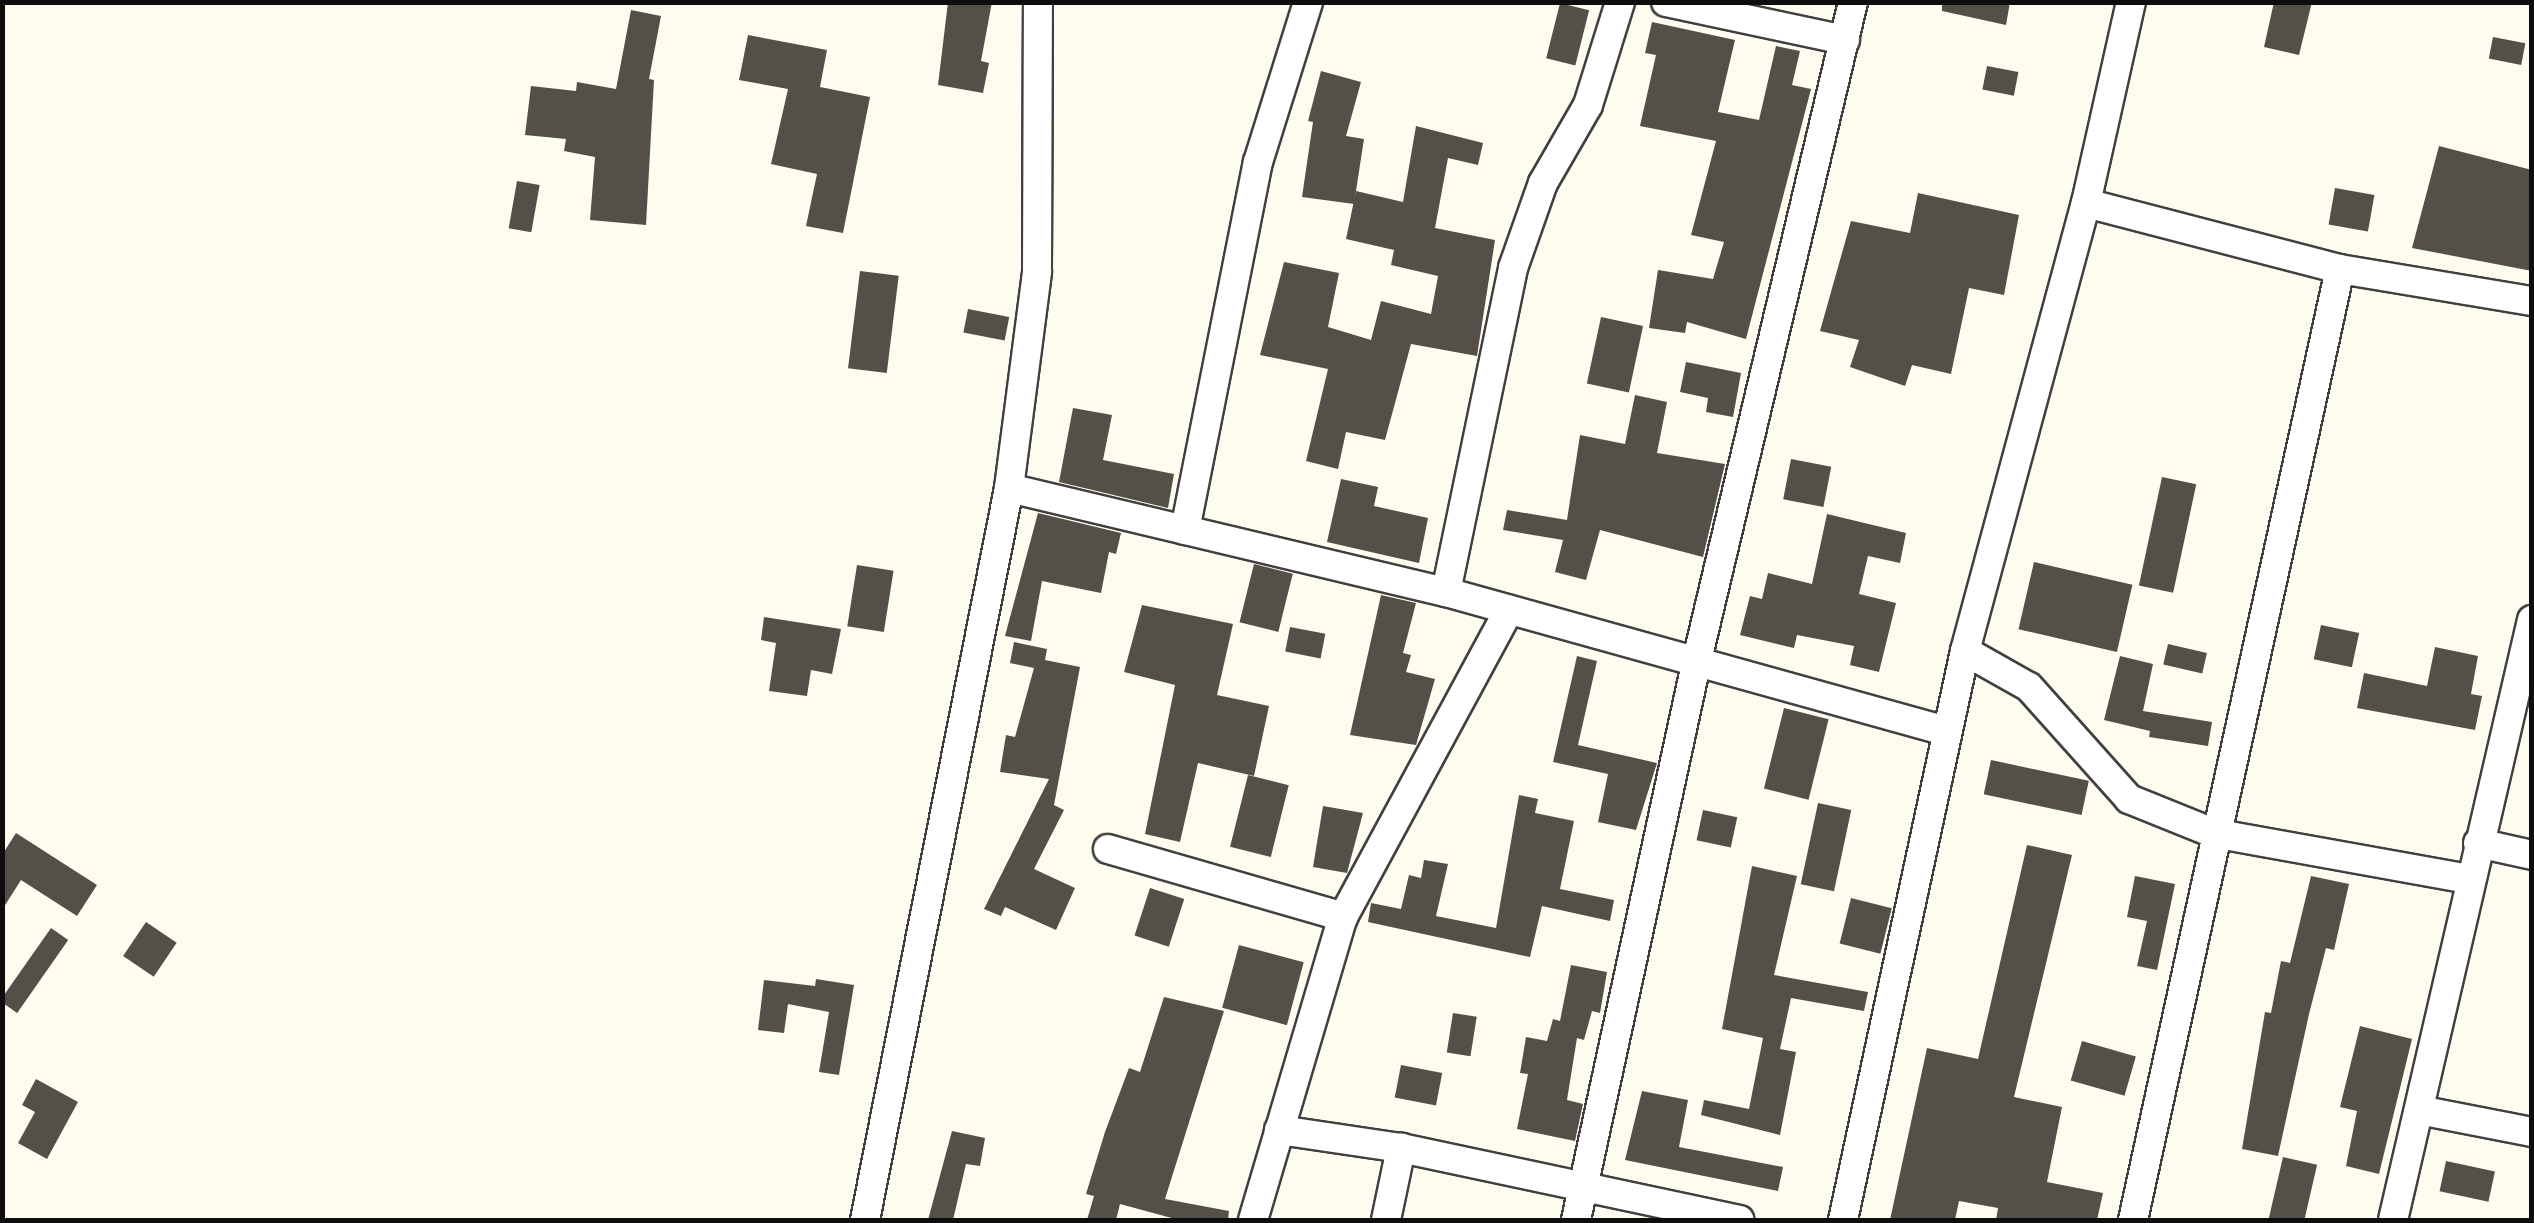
<!DOCTYPE html>
<style>
body{margin:0}
#map{position:relative;width:2534px;height:1223px;overflow:hidden;background:#fefcef;font-family:"Zilla Slab",serif}
div>[style]{position:absolute}
[style*='--x']{left:calc(var(--x)*1px);top:calc(var(--y)*1px);width:calc(var(--w)*1px);rotate:calc(var(--a)*1deg)}
.building>*{inset:0;background:#554f4a;transform-origin:0 0}
.roads{filter:drop-shadow(2px 0 #404040) drop-shadow(-2px 0 #404040) drop-shadow(0 2px #404040) drop-shadow(0 -2px #404040)}
.street>*{height:28px;margin:-14px;padding:0 14px;transform-origin:14px;border-radius:14px;background:#fff}
span{translate:-50% -50%;white-space:nowrap;text-align:center;line-height:1.15;-webkit-text-stroke:10px #fff;paint-order:stroke}
.frame{position:absolute;inset:0;border:5px solid #0d0d0d;pointer-events:none}
</style>
<div id="map">
<div class="building">
<div style="clip-path:polygon(948px 2px,992px 2px,981px 61px,989px 63px,983px 93px,938px 85px)"></div>
<div style="clip-path:polygon(1942px 2px,2010px 2px,2006px 25px,1942px 11px)"></div>
<div style="clip-path:polygon(2274px 2px,2312px 2px,2299px 55px,2264px 47px)"></div>
<div style="left:1560px;top:3px;width:30px;height:57px;rotate:14deg"></div>
<div style="clip-path:polygon(631px 10px,661px 16px,649px 79px,654px 80px,646px 225px,590px 220px,595px 157px,564px 151px,566px 139px,525px 135px,531px 86px,576px 91px,577px 82px,616px 89px)"></div>
<div style="clip-path:polygon(1652px 22px,1735px 40px,1718px 112px,1759px 120px,1776px 46px,1800px 51px,1792px 85px,1811px 89px,1746px 339px,1687px 322px,1685px 333px,1649px 328px,1658px 270px,1713px 279px,1724px 242px,1691px 235px,1716px 141px,1640px 126px,1656px 55px,1645px 53px)"></div>
<div style="clip-path:polygon(748px 35px,827px 50px,820px 87px,870px 97px,843px 233px,806px 226px,817px 174px,771px 164px,788px 89px,739px 80px)"></div>
<div style="left:2493px;top:37px;width:33px;height:22px;rotate:11deg"></div>
<div style="left:1987px;top:66px;width:32px;height:24px;rotate:11deg"></div>
<div style="clip-path:polygon(1321px 71px,1361px 82px,1346px 136px,1364px 139px,1354px 204px,1302px 197px,1313px 122px,1308px 121px)"></div>
<div style="clip-path:polygon(1416px 126px,1483px 143px,1478px 165px,1448px 158px,1435px 228px,1495px 240px,1477px 356px,1411px 344px,1385px 440px,1346px 432px,1338px 469px,1306px 461px,1328px 369px,1260px 355px,1284px 262px,1339px 273px,1328px 327px,1371px 340px,1381px 301px,1431px 314px,1438px 276px,1391px 265px,1394px 250px,1346px 239px,1356px 191px,1403px 202px)"></div>
<div style="clip-path:polygon(2439px 146px,2532px 170px,2532px 271px,2412px 248px)"></div>
<div style="left:517px;top:181px;width:23px;height:48px;rotate:10deg"></div>
<div style="left:2335px;top:188px;width:40px;height:37px;rotate:10deg"></div>
<div style="clip-path:polygon(1918px 193px,2019px 215px,2004px 295px,1969px 288px,1951px 374px,1912px 365px,1905px 386px,1850px 367px,1859px 340px,1820px 331px,1851px 221px,1910px 233px)"></div>
<div style="left:860px;top:271px;width:39px;height:98px;rotate:7deg"></div>
<div style="left:968px;top:309px;width:42px;height:24px;rotate:11deg"></div>
<div style="left:1601px;top:317px;width:43px;height:68px;rotate:12deg"></div>
<div style="clip-path:polygon(1686px 362px,1741px 373px,1733px 417px,1706px 412px,1708px 398px,1680px 392px)"></div>
<div style="clip-path:polygon(1635px 395px,1667px 402px,1657px 453px,1725px 464px,1703px 557px,1600px 530px,1586px 580px,1555px 572px,1563px 540px,1503px 530px,1507px 510px,1567px 520px,1580px 435px,1625px 444px)"></div>
<div style="clip-path:polygon(1073px 408px,1112px 415px,1103px 460px,1174px 474px,1168px 508px,1059px 482px)"></div>
<div style="left:1791px;top:459px;width:41px;height:41px;rotate:11deg"></div>
<div style="left:2162px;top:477px;width:35px;height:111px;rotate:12deg"></div>
<div style="clip-path:polygon(1341px 479px,1378px 487px,1374px 506px,1428px 518px,1419px 563px,1327px 542px)"></div>
<div style="clip-path:polygon(1038px 513px,1121px 533px,1116px 554px,1109px 552px,1101px 593px,1042px 581px,1031px 641px,1005px 636px)"></div>
<div style="clip-path:polygon(1827px 514px,1906px 533px,1900px 563px,1868px 556px,1859px 594px,1896px 603px,1879px 672px,1850px 665px,1854px 646px,1797px 635px,1794px 648px,1740px 635px,1750px 596px,1762px 599px,1768px 573px,1812px 584px)"></div>
<div style="left:2034px;top:562px;width:101px;height:69px;rotate:13deg"></div>
<div style="left:1254px;top:564px;width:40px;height:60px;rotate:14deg"></div>
<div style="left:857px;top:565px;width:37px;height:62px;rotate:9deg"></div>
<div style="clip-path:polygon(1381px 595px,1416px 603px,1403px 653px,1411px 655px,1406px 672px,1435px 679px,1416px 745px,1350px 735px)"></div>
<div style="clip-path:polygon(1142px 605px,1233px 624px,1217px 695px,1269px 706px,1254px 776px,1198px 763px,1180px 842px,1145px 834px,1175px 685px,1124px 672px)"></div>
<div style="clip-path:polygon(764px 617px,841px 629px,832px 674px,811px 670px,807px 696px,769px 691px,776px 643px,761px 640px)"></div>
<div style="left:2321px;top:625px;width:39px;height:35px;rotate:12deg"></div>
<div style="left:1290px;top:627px;width:36px;height:25px;rotate:11deg"></div>
<div style="clip-path:polygon(1014px 642px,1047px 649px,1045px 660px,1080px 667px,1054px 805px,1064px 810px,1034px 869px,1075px 888px,1056px 930px,1005px 907px,1001px 916px,984px 909px,1049px 779px,1000px 772px,1006px 735px,1015px 737px,1034px 668px,1010px 663px)"></div>
<div style="left:2168px;top:644px;width:40px;height:21px;rotate:13deg"></div>
<div style="clip-path:polygon(2435px 647px,2478px 656px,2471px 694px,2482px 696px,2475px 730px,2357px 708px,2364px 673px,2427px 686px)"></div>
<div style="clip-path:polygon(1577px 656px,1597px 661px,1578px 745px,1657px 763px,1636px 830px,1598px 822px,1608px 774px,1553px 762px)"></div>
<div style="clip-path:polygon(2120px 656px,2153px 664px,2143px 711px,2212px 722px,2208px 746px,2149px 737px,2150px 731px,2104px 720px)"></div>
<div style="left:1784px;top:708px;width:46px;height:83px;rotate:14deg"></div>
<div style="left:1991px;top:760px;width:100px;height:35px;rotate:12deg"></div>
<div style="left:1248px;top:775px;width:42px;height:74px;rotate:14deg"></div>
<div style="clip-path:polygon(1519px 795px,1538px 799px,1535px 813px,1574px 821px,1560px 889px,1614px 900px,1610px 921px,1542px 906px,1530px 957px,1368px 922px,1371px 903px,1401px 909px,1409px 875px,1421px 878px,1424px 860px,1448px 864px,1436px 916px,1496px 928px)"></div>
<div style="left:1818px;top:803px;width:34px;height:83px;rotate:12deg"></div>
<div style="clip-path:polygon(1323px 806px,1363px 813px,1347px 873px,1313px 867px)"></div>
<div style="left:1703px;top:810px;width:35px;height:31px;rotate:12deg"></div>
<div style="clip-path:polygon(16px 833px,97px 885px,77px 916px,21px 880px,2px 910px,2px 855px)"></div>
<div style="clip-path:polygon(2027px 845px,2072px 855px,2014px 1097px,2062px 1107px,2047px 1182px,2103px 1193px,2097px 1220px,1996px 1220px,1998px 1208px,1959px 1201px,1955px 1220px,1890px 1220px,1927px 1048px,1978px 1059px)"></div>
<div style="clip-path:polygon(1752px 866px,1797px 876px,1774px 975px,1868px 992px,1864px 1011px,1791px 998px,1780px 1049px,1796px 1052px,1780px 1135px,1701px 1115px,1704px 1100px,1749px 1109px,1763px 1038px,1722px 1029px)"></div>
<div style="clip-path:polygon(2135px 876px,2175px 884px,2157px 970px,2137px 966px,2147px 921px,2127px 917px)"></div>
<div style="clip-path:polygon(2311px 876px,2349px 884px,2334px 950px,2326px 948px,2309px 1014px,2278px 1156px,2242px 1149px,2265px 1012px,2271px 1013px,2281px 961px,2290px 963px)"></div>
<div style="left:1150px;top:888px;width:36px;height:50px;rotate:18deg"></div>
<div style="left:1851px;top:898px;width:42px;height:47px;rotate:14deg"></div>
<div style="left:146px;top:922px;width:37px;height:41px;rotate:34deg"></div>
<div style="left:51px;top:928px;width:21px;height:89px;rotate:35deg"></div>
<div style="left:1239px;top:945px;width:67px;height:65px;rotate:15deg"></div>
<div style="clip-path:polygon(1571px 965px,1607px 972px,1600px 1013px,1592px 1011px,1584px 1040px,1577px 1038px,1567px 1100px,1583px 1104px,1575px 1141px,1517px 1129px,1528px 1074px,1520px 1073px,1526px 1037px,1547px 1041px,1553px 1019px,1560px 1021px)"></div>
<div style="clip-path:polygon(816px 979px,854px 985px,839px 1075px,819px 1072px,829px 1012px,788px 1004px,784px 1033px,758px 1030px,764px 980px,815px 986px)"></div>
<div style="clip-path:polygon(1164px 997px,1224px 1011px,1165px 1199px,1229px 1211px,1228px 1220px,1179px 1220px,1120px 1204px,1116px 1220px,1087px 1220px,1094px 1196px,1086px 1194px,1105px 1132px,1129px 1068px,1140px 1072px)"></div>
<div style="left:1453px;top:1013px;width:24px;height:40px;rotate:9deg"></div>
<div style="clip-path:polygon(2360px 1026px,2412px 1039px,2379px 1174px,2346px 1166px,2357px 1111px,2340px 1107px)"></div>
<div style="left:2082px;top:1041px;width:56px;height:41px;rotate:16deg"></div>
<div style="left:1401px;top:1065px;width:42px;height:33px;rotate:11deg"></div>
<div style="clip-path:polygon(36px 1079px,78px 1102px,47px 1159px,18px 1143px,35px 1112px,22px 1105px)"></div>
<div style="clip-path:polygon(1642px 1091px,1688px 1100px,1679px 1147px,1783px 1167px,1778px 1191px,1625px 1160px)"></div>
<div style="clip-path:polygon(952px 1131px,985px 1138px,980px 1166px,966px 1164px,953px 1220px,928px 1220px)"></div>
<div style="left:2283px;top:1157px;width:35px;height:64px;rotate:13deg"></div>
<div style="left:2446px;top:1161px;width:50px;height:31px;rotate:12deg"></div>
</div>
<div class="roads">
<div class="street">
<div style="--x:1666;--y:2;--w:183;--a:12"></div>
<div style="--x:2086;--y:203;--w:262;--a:14.6"></div>
<div style="--x:2340;--y:269;--w:195;--a:9.5"></div>
<div style="--x:1009;--y:488;--w:449;--a:13.4"></div>
<div style="--x:1446;--y:592;--w:519;--a:15.54"></div>
<div style="--x:1185;--y:530;--w:375;--a:-78.8"></div>
<div style="--x:1258;--y:162;--w:168;--a:-72.6"></div>
<div style="--x:1446;--y:592;--w:331;--a:-78.3"></div>
<div style="--x:1513;--y:268;--w:90;--a:-70.6"></div>
<div style="--x:1543;--y:183;--w:90;--a:-60"></div>
<div style="--x:1588;--y:105;--w:108;--a:-72.7"></div>
<div style="--x:1965;--y:651;--w:73;--a:29.4"></div>
<div style="--x:2029;--y:687;--w:150;--a:48.2"></div>
<div style="--x:2129;--y:799;--w:91;--a:22"></div>
<div style="--x:2213;--y:833;--w:259;--a:10.2"></div>
<div style="--x:2478;--y:843;--w:55;--a:12.5"></div>
<div style="--x:1108;--y:849;--w:245;--a:16.1"></div>
<div style="--x:2419;--y:1110;--w:115;--a:11"></div>
<div style="--x:1279;--y:1130;--w:123;--a:8.4"></div>
<div style="--x:1401;--y:1148;--w:346;--a:12"></div>
<div style="--x:865;--y:1220;--w:746;--a:-78.87"></div>
<div style="--x:1009;--y:488;--w:219;--a:-82.6"></div>
<div style="--x:1037;--y:271;--w:269;--a:-89.8"></div>
<div style="--x:1253;--y:1220;--w:316;--a:-73.5"></div>
<div style="--x:1343;--y:917;--w:349;--a:-61.6"></div>
<div style="--x:1386;--y:1220;--w:74;--a:-78.2"></div>
<div style="--x:1576;--y:1220;--w:569;--a:-77.82"></div>
<div style="--x:1696;--y:664;--w:680;--a:-76.66"></div>
<div style="--x:1843;--y:1220;--w:582;--a:-77.9"></div>
<div style="--x:1965;--y:651;--w:464;--a:-74.9"></div>
<div style="--x:2086;--y:203;--w:206;--a:-77.4"></div>
<div style="--x:2133;--y:1220;--w:973;--a:-77.72"></div>
<div style="--x:2393;--y:1220;--w:616;--a:-76.96"></div>
</div>
</div>
<div class="frame"></div>
</div>
